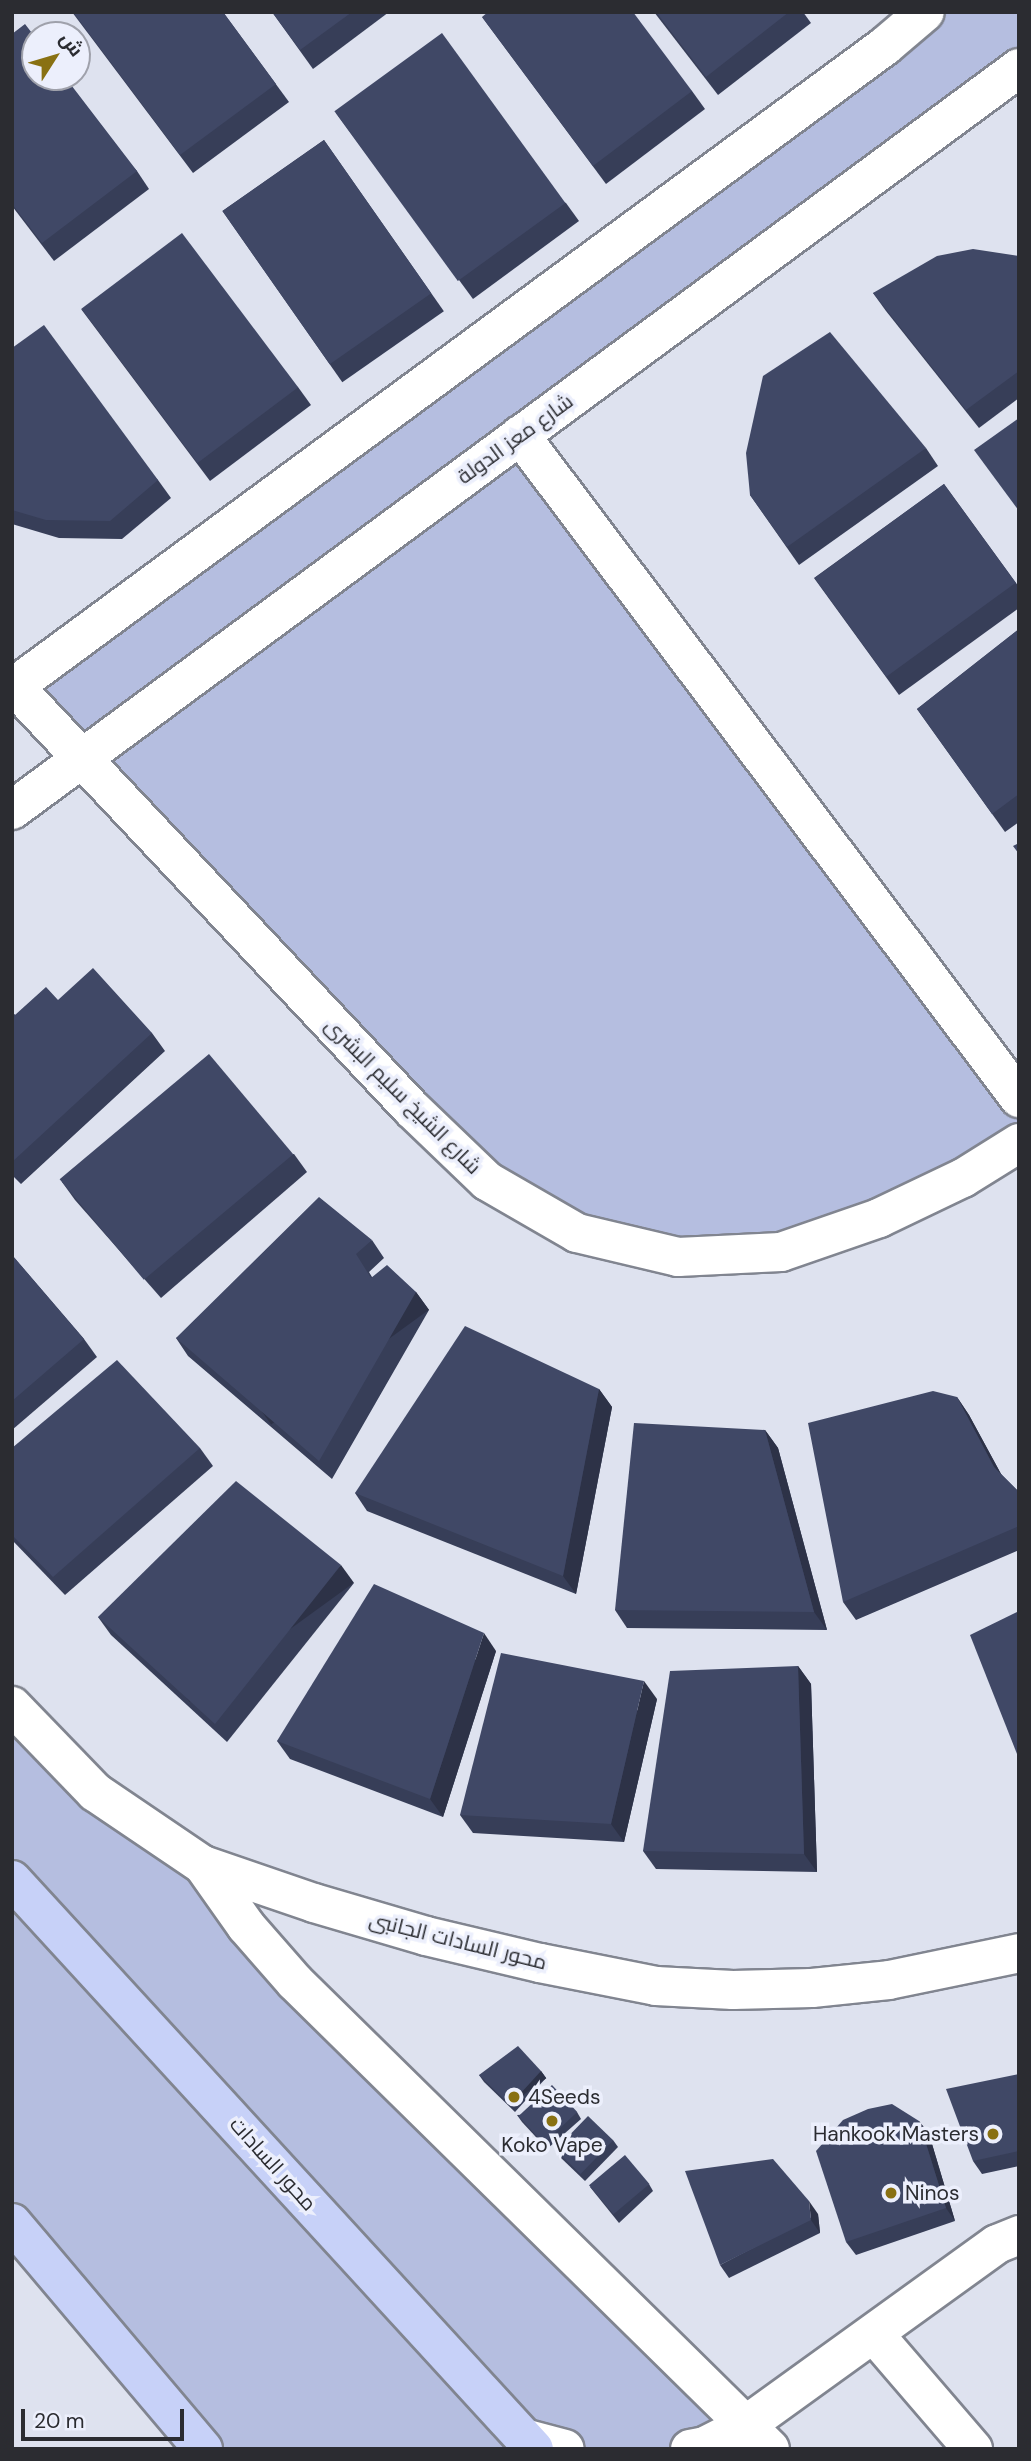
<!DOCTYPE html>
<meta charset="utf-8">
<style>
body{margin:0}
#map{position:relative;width:1031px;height:2461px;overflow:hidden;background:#dee2ef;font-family:"DM Sans",Cairo,sans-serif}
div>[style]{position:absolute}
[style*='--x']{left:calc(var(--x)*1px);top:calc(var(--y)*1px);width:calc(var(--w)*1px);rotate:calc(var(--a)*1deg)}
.green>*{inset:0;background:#b5bee0}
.roads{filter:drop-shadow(2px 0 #818590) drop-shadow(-2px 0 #818590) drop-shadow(0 2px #818590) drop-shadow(0 -2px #818590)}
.minor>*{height:38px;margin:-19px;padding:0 19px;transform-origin:19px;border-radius:19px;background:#fff}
.major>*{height:38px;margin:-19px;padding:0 19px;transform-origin:19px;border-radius:19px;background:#c7d1f8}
.wall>*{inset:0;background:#373e58;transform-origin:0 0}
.shaded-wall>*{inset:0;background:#2d3247;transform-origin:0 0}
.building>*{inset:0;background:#404866;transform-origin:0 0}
.dots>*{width:19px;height:19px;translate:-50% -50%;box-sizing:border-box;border:4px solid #eceffc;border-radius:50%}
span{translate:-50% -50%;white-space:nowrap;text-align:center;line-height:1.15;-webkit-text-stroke:7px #eceffc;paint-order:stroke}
.street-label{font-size:21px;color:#2b2c31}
.poi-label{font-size:21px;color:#2b2c31}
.left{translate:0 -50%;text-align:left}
.right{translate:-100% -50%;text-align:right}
.frame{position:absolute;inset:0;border:14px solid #2b2c31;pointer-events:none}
.north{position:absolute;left:21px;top:21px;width:70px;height:70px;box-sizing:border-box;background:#eceffc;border:2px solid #9fa1ab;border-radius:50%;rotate:53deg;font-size:19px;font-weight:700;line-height:28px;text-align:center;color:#2b2c31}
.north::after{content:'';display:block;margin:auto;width:24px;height:32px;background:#897113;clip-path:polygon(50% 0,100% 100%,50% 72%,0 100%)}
.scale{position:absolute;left:21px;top:2409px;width:163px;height:32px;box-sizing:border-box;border:4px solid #2b2c31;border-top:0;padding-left:9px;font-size:21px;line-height:24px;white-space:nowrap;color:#2b2c31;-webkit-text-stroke:5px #eceffc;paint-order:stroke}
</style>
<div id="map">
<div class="green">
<div style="clip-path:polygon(925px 12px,1019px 12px,1019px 68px,521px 435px,1019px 1098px,1019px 1143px,879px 1218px,678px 1257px,487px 1181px,14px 686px)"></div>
<div style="clip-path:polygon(12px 1706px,203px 1865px,770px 2449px,203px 2449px,12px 2229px)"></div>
</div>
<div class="roads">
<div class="minor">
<div style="--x:520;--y:435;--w:830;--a:53.03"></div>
<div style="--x:12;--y:684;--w:584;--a:46.74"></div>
<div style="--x:412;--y:1109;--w:104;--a:43.8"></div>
<div style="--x:487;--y:1181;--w:104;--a:30"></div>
<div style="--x:577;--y:1233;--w:104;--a:13.4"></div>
<div style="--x:678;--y:1257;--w:103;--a:-2.8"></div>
<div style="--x:781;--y:1252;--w:104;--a:-19.1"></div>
<div style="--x:879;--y:1218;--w:93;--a:-25.5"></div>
<div style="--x:963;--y:1178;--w:66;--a:-32"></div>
<div style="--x:12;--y:688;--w:1084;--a:-36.33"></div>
<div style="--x:885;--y:46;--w:52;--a:-40.4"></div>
<div style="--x:12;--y:810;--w:1251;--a:-36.38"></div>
<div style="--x:12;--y:1706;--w:120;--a:46"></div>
<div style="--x:95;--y:1792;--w:130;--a:34.1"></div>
<div style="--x:203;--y:1865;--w:117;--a:18.9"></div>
<div style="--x:314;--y:1903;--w:117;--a:16.4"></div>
<div style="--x:426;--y:1936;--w:117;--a:13.3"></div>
<div style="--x:540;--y:1963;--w:118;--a:11.2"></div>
<div style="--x:656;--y:1986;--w:77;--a:3"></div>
<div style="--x:733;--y:1990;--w:79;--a:-1.5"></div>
<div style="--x:812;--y:1988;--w:77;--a:-5.9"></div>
<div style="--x:889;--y:1980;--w:133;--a:-11.7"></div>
<div style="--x:203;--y:1865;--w:75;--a:54.8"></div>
<div style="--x:246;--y:1926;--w:74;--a:48.8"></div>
<div style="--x:295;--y:1982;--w:666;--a:44.51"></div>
<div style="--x:874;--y:2334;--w:152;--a:49.3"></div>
<div style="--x:524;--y:2438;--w:42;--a:15"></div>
<div style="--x:690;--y:2449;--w:15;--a:-11"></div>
<div style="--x:705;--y:2446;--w:46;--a:-27.1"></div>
<div style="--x:746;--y:2425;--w:309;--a:-35.8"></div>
<div style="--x:997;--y:2244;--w:24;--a:-22"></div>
</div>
<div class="major">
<div style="--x:12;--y:1880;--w:772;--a:47.47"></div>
<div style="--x:12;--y:2223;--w:296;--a:49.8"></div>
</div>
</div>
<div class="wall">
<div style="clip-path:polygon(72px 12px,223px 12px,289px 102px,193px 173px)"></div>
<div style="clip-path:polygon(272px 12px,389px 12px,313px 69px)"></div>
<div style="clip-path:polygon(654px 12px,803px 12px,811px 23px,718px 95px)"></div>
<div style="clip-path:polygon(482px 17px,692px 91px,705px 109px,606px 184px)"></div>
<div style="clip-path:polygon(12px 34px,137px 171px,149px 189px,54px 261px,12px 206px)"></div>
<div style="clip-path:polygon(336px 113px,566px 203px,579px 221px,473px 299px)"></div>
<div style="left:324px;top:140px;width:209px;height:124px;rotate:55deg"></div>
<div style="clip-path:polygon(1019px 256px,1019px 398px,979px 428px,886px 311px,873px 293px)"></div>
<div style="clip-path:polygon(81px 309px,298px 387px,311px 405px,210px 481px)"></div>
<div style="clip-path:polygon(12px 348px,158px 480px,171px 498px,122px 539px,59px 538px,12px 524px)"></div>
<div style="clip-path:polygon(926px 448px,938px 466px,799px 565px,750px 495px)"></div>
<div style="clip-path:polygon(944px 484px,1019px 587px,1019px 608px,899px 695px,814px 578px)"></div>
<div style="clip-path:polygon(1019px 629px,1019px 822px,1005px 832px,917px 709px)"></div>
<div style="clip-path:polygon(58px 1000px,152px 1033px,165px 1051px,21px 1184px,12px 1175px,12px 1012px,15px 1015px)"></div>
<div style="clip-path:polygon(294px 1154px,307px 1172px,161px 1298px,75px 1200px,62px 1182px)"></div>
<div style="clip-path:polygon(372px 1240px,384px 1258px,369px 1272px,372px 1277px,416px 1292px,429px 1310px,332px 1479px,188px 1356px,176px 1338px)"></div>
<div style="clip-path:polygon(12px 1255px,84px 1339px,97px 1357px,12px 1430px)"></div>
<div style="clip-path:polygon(599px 1389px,612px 1407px,576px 1594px,367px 1511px,355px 1493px)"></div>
<div style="clip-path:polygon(957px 1397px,969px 1415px,1001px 1474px,1019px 1492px,1019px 1550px,856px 1620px,843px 1602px)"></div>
<div style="clip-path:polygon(765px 1430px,778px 1448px,827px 1630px,627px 1628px,615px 1610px)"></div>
<div style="clip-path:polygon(12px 1448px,200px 1448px,213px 1466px,65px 1595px,12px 1540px)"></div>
<div style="clip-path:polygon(354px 1583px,227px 1742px,111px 1635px,98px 1617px)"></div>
<div style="clip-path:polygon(496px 1651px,443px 1817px,290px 1759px,277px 1741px)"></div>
<div style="clip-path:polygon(798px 1666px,811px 1684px,817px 1872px,656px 1869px,643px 1851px)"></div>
<div style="clip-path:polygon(657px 1699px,624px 1842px,473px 1833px,460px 1815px)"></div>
<div style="clip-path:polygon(541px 2071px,546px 2078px,515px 2112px,484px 2082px,479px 2075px)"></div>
<div style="clip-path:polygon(1019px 2074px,1019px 2166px,982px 2174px,973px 2161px)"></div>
<div style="clip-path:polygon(577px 2112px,581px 2119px,547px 2149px,522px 2122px,517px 2115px)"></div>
<div style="clip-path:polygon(919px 2121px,929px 2134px,955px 2221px,856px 2255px,846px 2242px)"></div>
<div style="clip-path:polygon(613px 2140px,618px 2147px,585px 2181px,560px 2157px,555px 2150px)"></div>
<div style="clip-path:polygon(649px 2184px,653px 2191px,619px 2223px,590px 2187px)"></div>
<div style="clip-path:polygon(818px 2214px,820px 2233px,729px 2278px,720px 2265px)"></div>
</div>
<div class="shaded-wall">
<div style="left:416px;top:1292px;width:22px;height:195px;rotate:54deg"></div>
<div style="clip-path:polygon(599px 1389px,612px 1407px,576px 1594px,563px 1576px)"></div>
<div style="clip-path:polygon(957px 1397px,969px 1415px,1007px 1485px,994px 1467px)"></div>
<div style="clip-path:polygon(765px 1430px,778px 1448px,827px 1630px,814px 1612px)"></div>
<div style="left:341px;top:1565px;width:22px;height:203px;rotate:54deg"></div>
<div style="clip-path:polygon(484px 1633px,496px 1651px,443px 1817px,430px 1799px)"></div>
<div style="clip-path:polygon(798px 1666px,811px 1684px,817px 1872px,804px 1854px)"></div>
<div style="clip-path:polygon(644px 1681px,657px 1699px,624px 1842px,611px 1824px)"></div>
<div style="left:541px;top:2071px;width:9px;height:46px;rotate:54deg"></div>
<div style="clip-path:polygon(919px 2121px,929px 2134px,955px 2221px,946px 2208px)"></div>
<div style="clip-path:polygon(809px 2201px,818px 2214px,820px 2233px,811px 2220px)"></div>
</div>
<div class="building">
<div style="clip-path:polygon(73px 12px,223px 12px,276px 84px,180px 155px)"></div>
<div style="clip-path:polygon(272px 12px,352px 12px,300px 50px)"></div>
<div style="clip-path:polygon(488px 12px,633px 12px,692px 91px,593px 166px,482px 17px)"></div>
<div style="clip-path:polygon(656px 12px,789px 12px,706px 77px)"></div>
<div style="clip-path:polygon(25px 24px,35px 37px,35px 77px,65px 77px,137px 171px,42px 243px,12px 204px,12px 34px)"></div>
<div style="left:442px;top:33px;width:210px;height:133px;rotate:54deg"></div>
<div style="left:324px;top:140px;width:187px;height:124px;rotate:55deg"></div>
<div style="left:182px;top:233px;width:193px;height:126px;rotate:53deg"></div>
<div style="clip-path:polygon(973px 249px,1019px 256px,1019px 371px,966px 410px,873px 293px,937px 256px)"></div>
<div style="clip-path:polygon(44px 325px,158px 480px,110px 521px,46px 520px,12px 510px,12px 348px)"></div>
<div style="clip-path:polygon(830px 332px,926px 448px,787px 547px,750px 495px,746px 453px,763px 376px)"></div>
<div style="clip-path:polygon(1019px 418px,1019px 511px,974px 450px)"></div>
<div style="left:944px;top:484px;width:122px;height:160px;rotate:54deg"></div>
<div style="clip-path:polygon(1019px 629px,1019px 794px,992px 814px,917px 709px)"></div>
<div style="clip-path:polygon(1019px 843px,1019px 854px,1013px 846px)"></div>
<div style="clip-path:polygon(93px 968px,152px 1033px,12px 1162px,12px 1012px,15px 1015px,46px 987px,58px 1000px)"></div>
<div style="left:209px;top:1054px;width:131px;height:195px;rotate:50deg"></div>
<div style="clip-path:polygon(319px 1197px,372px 1240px,356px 1254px,371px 1278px,387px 1265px,416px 1292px,319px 1461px,176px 1338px)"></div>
<div style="clip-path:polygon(12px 1255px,84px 1339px,12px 1401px)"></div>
<div style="clip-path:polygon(465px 1326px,599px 1389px,563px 1576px,355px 1493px)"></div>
<div style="clip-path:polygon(117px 1360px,200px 1448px,53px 1577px,12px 1535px,12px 1448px)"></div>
<div style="clip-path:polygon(933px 1391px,957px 1397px,994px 1467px,1019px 1492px,1019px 1526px,843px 1602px,808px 1423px)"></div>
<div style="clip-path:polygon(634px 1423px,765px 1430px,814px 1612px,615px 1610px)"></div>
<div style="clip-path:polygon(236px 1481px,341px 1565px,215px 1724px,98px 1617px)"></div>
<div style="clip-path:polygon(374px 1584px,484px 1633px,430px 1799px,277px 1741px)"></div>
<div style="clip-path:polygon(1019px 1611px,1019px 1759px,970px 1635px)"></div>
<div style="clip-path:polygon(501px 1653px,644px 1681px,611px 1824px,460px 1815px)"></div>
<div style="clip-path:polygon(798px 1666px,804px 1854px,643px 1851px,670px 1671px)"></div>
<div style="clip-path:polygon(518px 2046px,541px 2071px,510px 2105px,479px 2075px)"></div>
<div style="clip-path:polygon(1019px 2074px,1019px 2151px,973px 2161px,946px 2089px)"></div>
<div style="left:552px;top:2085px;width:37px;height:46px;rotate:47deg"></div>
<div style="clip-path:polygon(892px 2104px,919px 2121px,946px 2208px,846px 2242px,816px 2151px,843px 2120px,868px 2109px)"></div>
<div style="left:588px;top:2116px;width:35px;height:47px;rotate:44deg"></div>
<div style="left:625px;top:2155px;width:38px;height:47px;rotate:50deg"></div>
<div style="clip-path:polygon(773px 2159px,809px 2201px,811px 2220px,720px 2265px,685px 2171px)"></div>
</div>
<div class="dots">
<div style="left:514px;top:2097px;background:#897113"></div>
<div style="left:552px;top:2121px;background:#897113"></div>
<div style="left:993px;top:2134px;background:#897113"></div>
<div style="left:891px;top:2193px;background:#897113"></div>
</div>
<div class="street-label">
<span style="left:515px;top:439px;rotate:-36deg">شارع معز الدولة</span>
<span style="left:403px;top:1096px;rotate:45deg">شارع الشيخ سليم البشرى</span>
<span style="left:458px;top:1941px;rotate:14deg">محور السادات الجانبى</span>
<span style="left:273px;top:2164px;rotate:48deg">محور السادات</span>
</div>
<div class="poi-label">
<span class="left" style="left:528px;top:2097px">4Seeds</span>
<span class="right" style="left:979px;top:2134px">Hankook Masters</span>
<span style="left:552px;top:2145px">Koko Vape</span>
<span class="left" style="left:905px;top:2193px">Ninos</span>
</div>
<div class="frame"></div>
<div class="north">ش</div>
<div class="scale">20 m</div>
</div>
